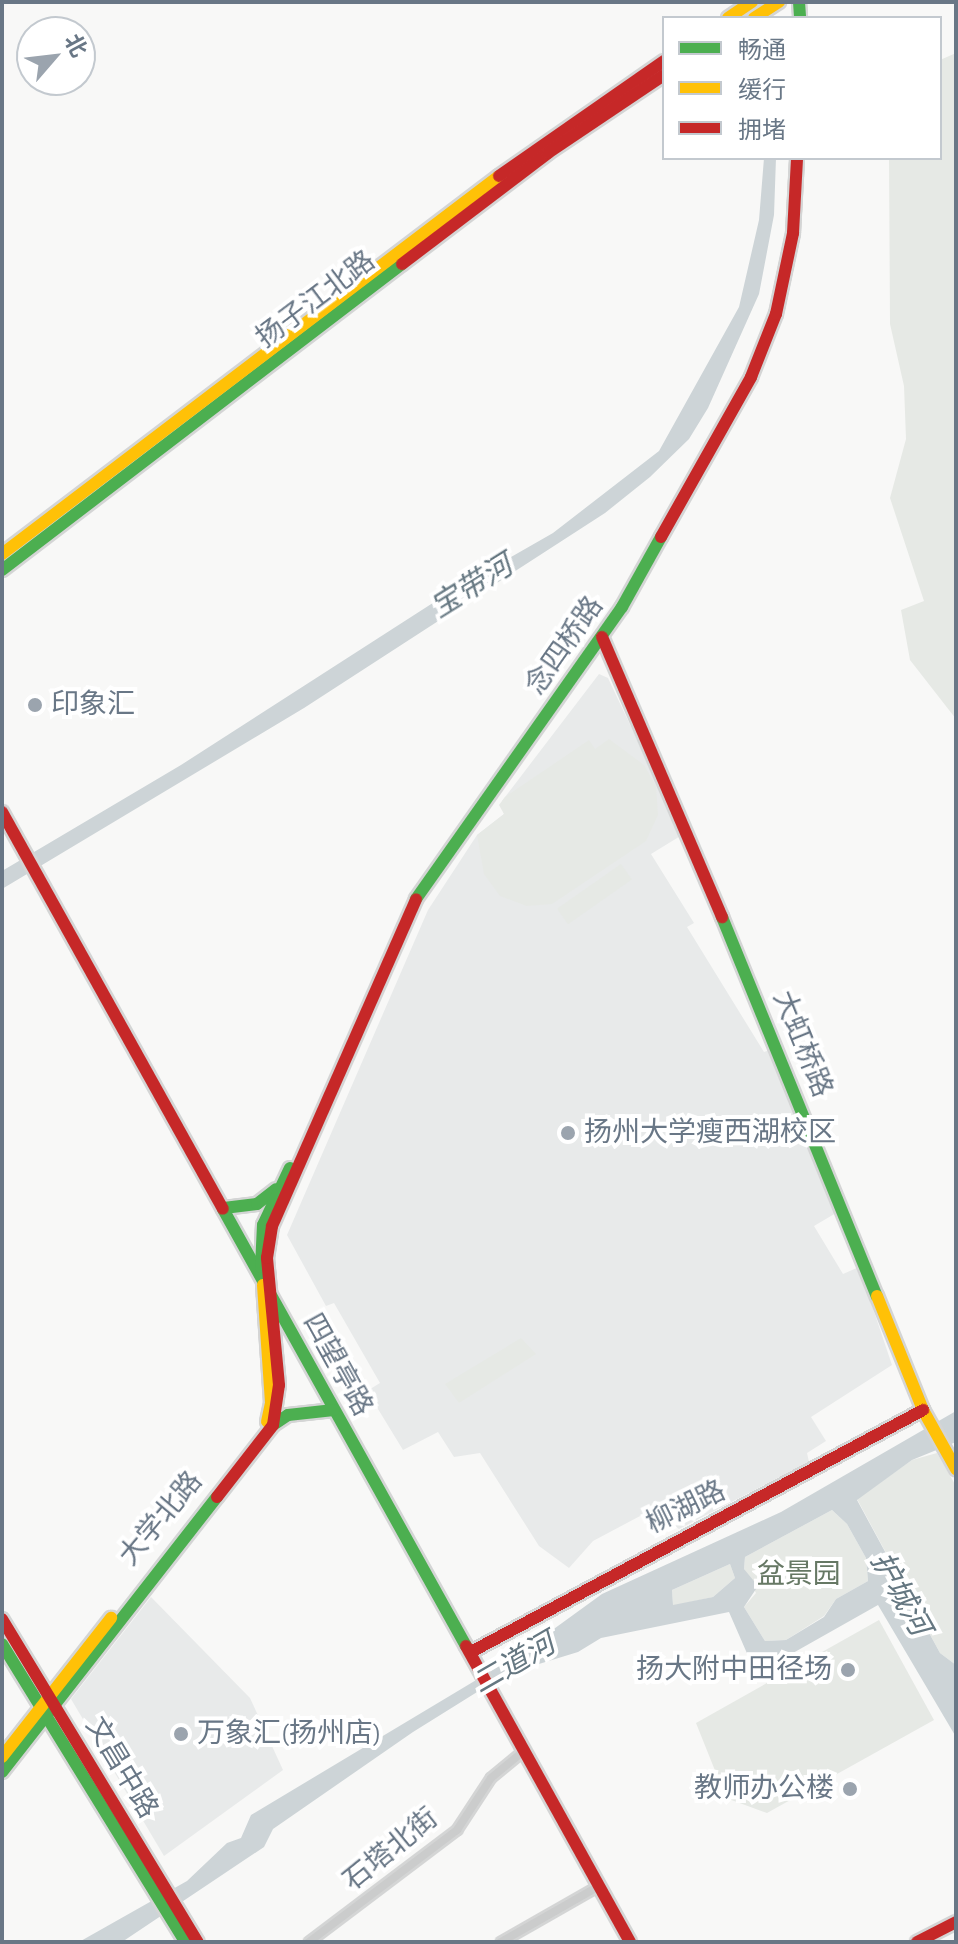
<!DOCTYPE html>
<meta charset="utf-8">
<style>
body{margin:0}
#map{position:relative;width:958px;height:1944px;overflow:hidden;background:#f8f8f7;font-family:"Alegreya Sans","Noto Sans SC",sans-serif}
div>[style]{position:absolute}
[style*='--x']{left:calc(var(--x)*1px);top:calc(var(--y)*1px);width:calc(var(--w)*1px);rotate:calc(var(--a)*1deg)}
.built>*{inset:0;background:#e8eaea}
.green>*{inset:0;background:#e6e9e5;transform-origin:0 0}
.water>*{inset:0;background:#cdd4d7}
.roads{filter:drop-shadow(2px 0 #d4d5d5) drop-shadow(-2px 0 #d4d5d5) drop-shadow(0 2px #d4d5d5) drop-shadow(0 -2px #d4d5d5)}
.street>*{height:8px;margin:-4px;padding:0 4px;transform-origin:4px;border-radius:4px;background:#cbcccc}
.fast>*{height:12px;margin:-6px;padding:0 6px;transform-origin:6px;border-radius:6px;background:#4caf50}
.slow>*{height:12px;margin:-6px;padding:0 6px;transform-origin:6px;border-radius:6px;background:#ffc107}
.jam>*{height:12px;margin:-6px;padding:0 6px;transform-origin:6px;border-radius:6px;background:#c62828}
.dots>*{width:22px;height:22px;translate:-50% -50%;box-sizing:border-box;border:4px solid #fff;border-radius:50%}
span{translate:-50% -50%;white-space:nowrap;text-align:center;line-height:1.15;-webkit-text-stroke:8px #fff;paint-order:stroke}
.street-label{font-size:28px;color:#697786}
.poi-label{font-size:28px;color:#697786}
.left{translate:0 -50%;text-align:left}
.right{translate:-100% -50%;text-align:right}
.park-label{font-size:28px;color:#667864}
.water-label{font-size:30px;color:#657781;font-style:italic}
.frame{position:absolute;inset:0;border:4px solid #697786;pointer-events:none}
.legend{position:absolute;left:662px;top:16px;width:280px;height:144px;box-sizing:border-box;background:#fff;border:2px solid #c3c9cf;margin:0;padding:10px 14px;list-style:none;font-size:24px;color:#697786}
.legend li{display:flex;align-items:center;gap:16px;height:40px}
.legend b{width:40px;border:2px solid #c3c9cf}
.north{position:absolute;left:16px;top:16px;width:80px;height:80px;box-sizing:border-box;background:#fff;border:2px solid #c3c9cf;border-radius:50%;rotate:62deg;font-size:22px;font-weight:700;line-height:32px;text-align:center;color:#697786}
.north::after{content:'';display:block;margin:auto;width:28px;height:36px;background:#9ba4ae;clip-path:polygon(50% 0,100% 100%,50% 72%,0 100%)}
</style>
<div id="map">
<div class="built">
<div style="clip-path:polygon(599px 674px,608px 678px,682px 835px,651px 854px,694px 923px,687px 927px,764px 1052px,770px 1050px,836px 1213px,814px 1226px,843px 1274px,859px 1267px,892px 1365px,811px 1417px,826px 1441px,807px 1453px,809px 1462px,679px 1529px,662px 1517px,642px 1515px,593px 1541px,569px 1568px,539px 1546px,480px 1453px,454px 1457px,438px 1432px,403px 1450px,367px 1391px,380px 1383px,334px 1303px,326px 1306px,287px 1235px,428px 910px,477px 835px,504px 814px,502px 801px)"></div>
<div style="clip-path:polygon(151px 1597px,250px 1698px,283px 1770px,164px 1856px,71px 1699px)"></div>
</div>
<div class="green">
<div style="clip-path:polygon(956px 53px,956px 719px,910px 660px,901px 610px,924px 601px,890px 498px,906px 439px,904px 386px,890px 324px,889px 158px,940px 158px,940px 60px)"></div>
<div style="clip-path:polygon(609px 739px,644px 765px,656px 786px,658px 815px,646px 841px,552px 904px,527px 906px,500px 896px,484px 874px,477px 835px,504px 814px,499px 805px,505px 797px,589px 740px,595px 749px)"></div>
<div style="left:621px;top:864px;width:19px;height:78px;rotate:55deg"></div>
<div style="clip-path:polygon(521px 1338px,536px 1354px,459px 1403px,445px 1384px)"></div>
<div style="clip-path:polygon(937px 1453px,956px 1486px,956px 1665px,940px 1653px,857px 1499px,912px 1460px)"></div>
<div style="clip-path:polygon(832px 1510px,847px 1524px,866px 1558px,868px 1581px,836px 1599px,824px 1616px,786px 1640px,765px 1641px,744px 1607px,756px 1593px,744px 1569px,745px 1557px)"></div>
<div style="clip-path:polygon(730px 1564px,735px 1578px,713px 1597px,673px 1606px,672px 1590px)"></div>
<div style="clip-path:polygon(879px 1620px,934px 1720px,767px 1813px,726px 1798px,696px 1723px)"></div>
</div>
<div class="water">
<div style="clip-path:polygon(764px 158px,776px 158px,774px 215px,759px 294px,708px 408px,689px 439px,650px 477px,605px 513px,304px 708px,2px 889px,2px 871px,181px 765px,453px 590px,553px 533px,659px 451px,739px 307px,759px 220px)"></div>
<div style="clip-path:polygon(evenodd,956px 1411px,956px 1442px,912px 1460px,857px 1500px,940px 1653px,956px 1665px,956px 1737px,878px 1605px,756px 1674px,729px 1612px,601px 1638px,578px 1652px,506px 1674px,413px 1732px,273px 1829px,264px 1847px,122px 1942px,79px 1942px,187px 1881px,227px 1843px,241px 1838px,251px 1815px,518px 1655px,602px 1594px,781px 1512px,956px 1411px,832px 1510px,847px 1524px,866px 1558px,868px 1581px,836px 1599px,824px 1617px,786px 1640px,765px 1641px,744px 1607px,758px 1586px,744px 1569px,745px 1557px,832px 1510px,956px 1411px,730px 1564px,735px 1578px,713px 1597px,673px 1605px,672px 1590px,730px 1564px)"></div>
</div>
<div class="roads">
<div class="street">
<div style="--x:309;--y:1942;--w:186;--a:-37.1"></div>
<div style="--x:457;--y:1830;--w:62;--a:-56.8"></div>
<div style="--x:491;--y:1778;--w:44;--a:-39.5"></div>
<div style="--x:501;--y:1942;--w:113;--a:-29.7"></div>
</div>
<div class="fast">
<div style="--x:799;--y:2;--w:16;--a:86"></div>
<div style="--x:2;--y:570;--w:504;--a:-37.42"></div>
<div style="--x:416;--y:899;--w:357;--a:-54.8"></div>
<div style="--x:622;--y:607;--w:80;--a:-60.9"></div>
<div style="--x:722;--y:917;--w:409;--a:67.8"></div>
<div style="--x:224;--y:1208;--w:33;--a:-7"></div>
<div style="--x:257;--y:1204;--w:24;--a:-38"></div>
<div style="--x:223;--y:1209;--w:500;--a:60.92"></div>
<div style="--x:261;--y:1267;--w:42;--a:-87.3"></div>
<div style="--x:263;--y:1225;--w:63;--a:-64.7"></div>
<div style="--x:273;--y:1425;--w:18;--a:-34"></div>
<div style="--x:288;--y:1415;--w:46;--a:-6.2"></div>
<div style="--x:2;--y:1644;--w:350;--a:58.4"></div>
<div style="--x:2;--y:1772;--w:349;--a:-52"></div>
</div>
<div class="slow">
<div style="--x:728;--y:18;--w:29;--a:-34"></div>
<div style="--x:754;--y:18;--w:30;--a:-33"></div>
<div style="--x:2;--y:554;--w:624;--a:-37.26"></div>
<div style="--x:263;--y:1285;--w:118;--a:86.1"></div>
<div style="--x:271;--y:1403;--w:19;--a:102"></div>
<div style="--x:877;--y:1296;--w:123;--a:68"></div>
<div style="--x:923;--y:1410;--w:68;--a:60.8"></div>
<div style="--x:2;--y:1757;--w:177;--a:-51.9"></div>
</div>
<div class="jam">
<div style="--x:499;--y:176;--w:201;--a:-34.9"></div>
<div style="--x:402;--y:264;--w:183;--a:-37.2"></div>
<div style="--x:548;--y:153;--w:140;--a:-33.9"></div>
<div style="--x:661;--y:537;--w:184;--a:-60.6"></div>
<div style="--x:751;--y:377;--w:68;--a:-68.4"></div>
<div style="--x:776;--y:314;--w:83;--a:-78.1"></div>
<div style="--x:793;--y:233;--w:75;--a:-86.9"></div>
<div style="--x:602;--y:637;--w:305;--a:66.8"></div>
<div style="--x:2;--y:812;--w:454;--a:60.9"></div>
<div style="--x:217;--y:1497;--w:91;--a:-52.1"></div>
<div style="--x:273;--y:1425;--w:40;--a:-81.5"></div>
<div style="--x:279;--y:1385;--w:128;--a:-95.4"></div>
<div style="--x:267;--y:1258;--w:32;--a:-81"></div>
<div style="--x:272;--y:1226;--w:357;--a:-66.2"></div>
<div style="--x:2;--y:1619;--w:378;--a:58.8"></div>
<div style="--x:466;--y:1646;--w:338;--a:61"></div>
<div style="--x:471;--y:1652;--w:513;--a:-28.16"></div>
<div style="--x:917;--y:1942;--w:44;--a:-27.1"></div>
</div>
</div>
<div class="dots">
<div style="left:35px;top:705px;background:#9ba4ae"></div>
<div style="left:568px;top:1133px;background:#9ba4ae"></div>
<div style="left:848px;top:1670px;background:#9ba4ae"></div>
<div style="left:181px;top:1734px;background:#9ba4ae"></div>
<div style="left:850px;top:1789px;background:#9ba4ae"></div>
</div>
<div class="street-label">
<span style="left:316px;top:300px;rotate:-37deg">扬子江北路</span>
<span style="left:565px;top:646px;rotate:-55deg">念四桥路</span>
<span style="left:802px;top:1044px;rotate:68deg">大虹桥路</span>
<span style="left:337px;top:1365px;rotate:61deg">四望亭路</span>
<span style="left:686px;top:1508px;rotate:-26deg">柳湖路</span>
<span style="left:161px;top:1519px;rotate:-50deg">大学北路</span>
<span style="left:121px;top:1768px;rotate:59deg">文昌中路</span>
<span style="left:391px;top:1850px;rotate:-39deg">石塔北街</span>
</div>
<div class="poi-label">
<span class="left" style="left:51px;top:705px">印象汇</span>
<span class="left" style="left:584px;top:1133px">扬州大学瘦西湖校区</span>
<span class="right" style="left:832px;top:1670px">扬大附中田径场</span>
<span class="left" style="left:197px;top:1734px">万象汇(扬州店)</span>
<span class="right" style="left:834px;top:1789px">教师办公楼</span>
</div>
<div class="park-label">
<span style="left:799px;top:1575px">盆景园</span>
</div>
<div class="water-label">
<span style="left:472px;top:587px;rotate:-32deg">宝带河</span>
<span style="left:900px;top:1594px;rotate:61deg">护城河</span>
<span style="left:514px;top:1664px;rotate:-30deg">二道河</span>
</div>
<div class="frame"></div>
<ul class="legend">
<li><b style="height:10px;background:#4caf50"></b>畅通</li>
<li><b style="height:10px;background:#ffc107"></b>缓行</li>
<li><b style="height:10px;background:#c62828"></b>拥堵</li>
</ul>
<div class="north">北</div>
</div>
